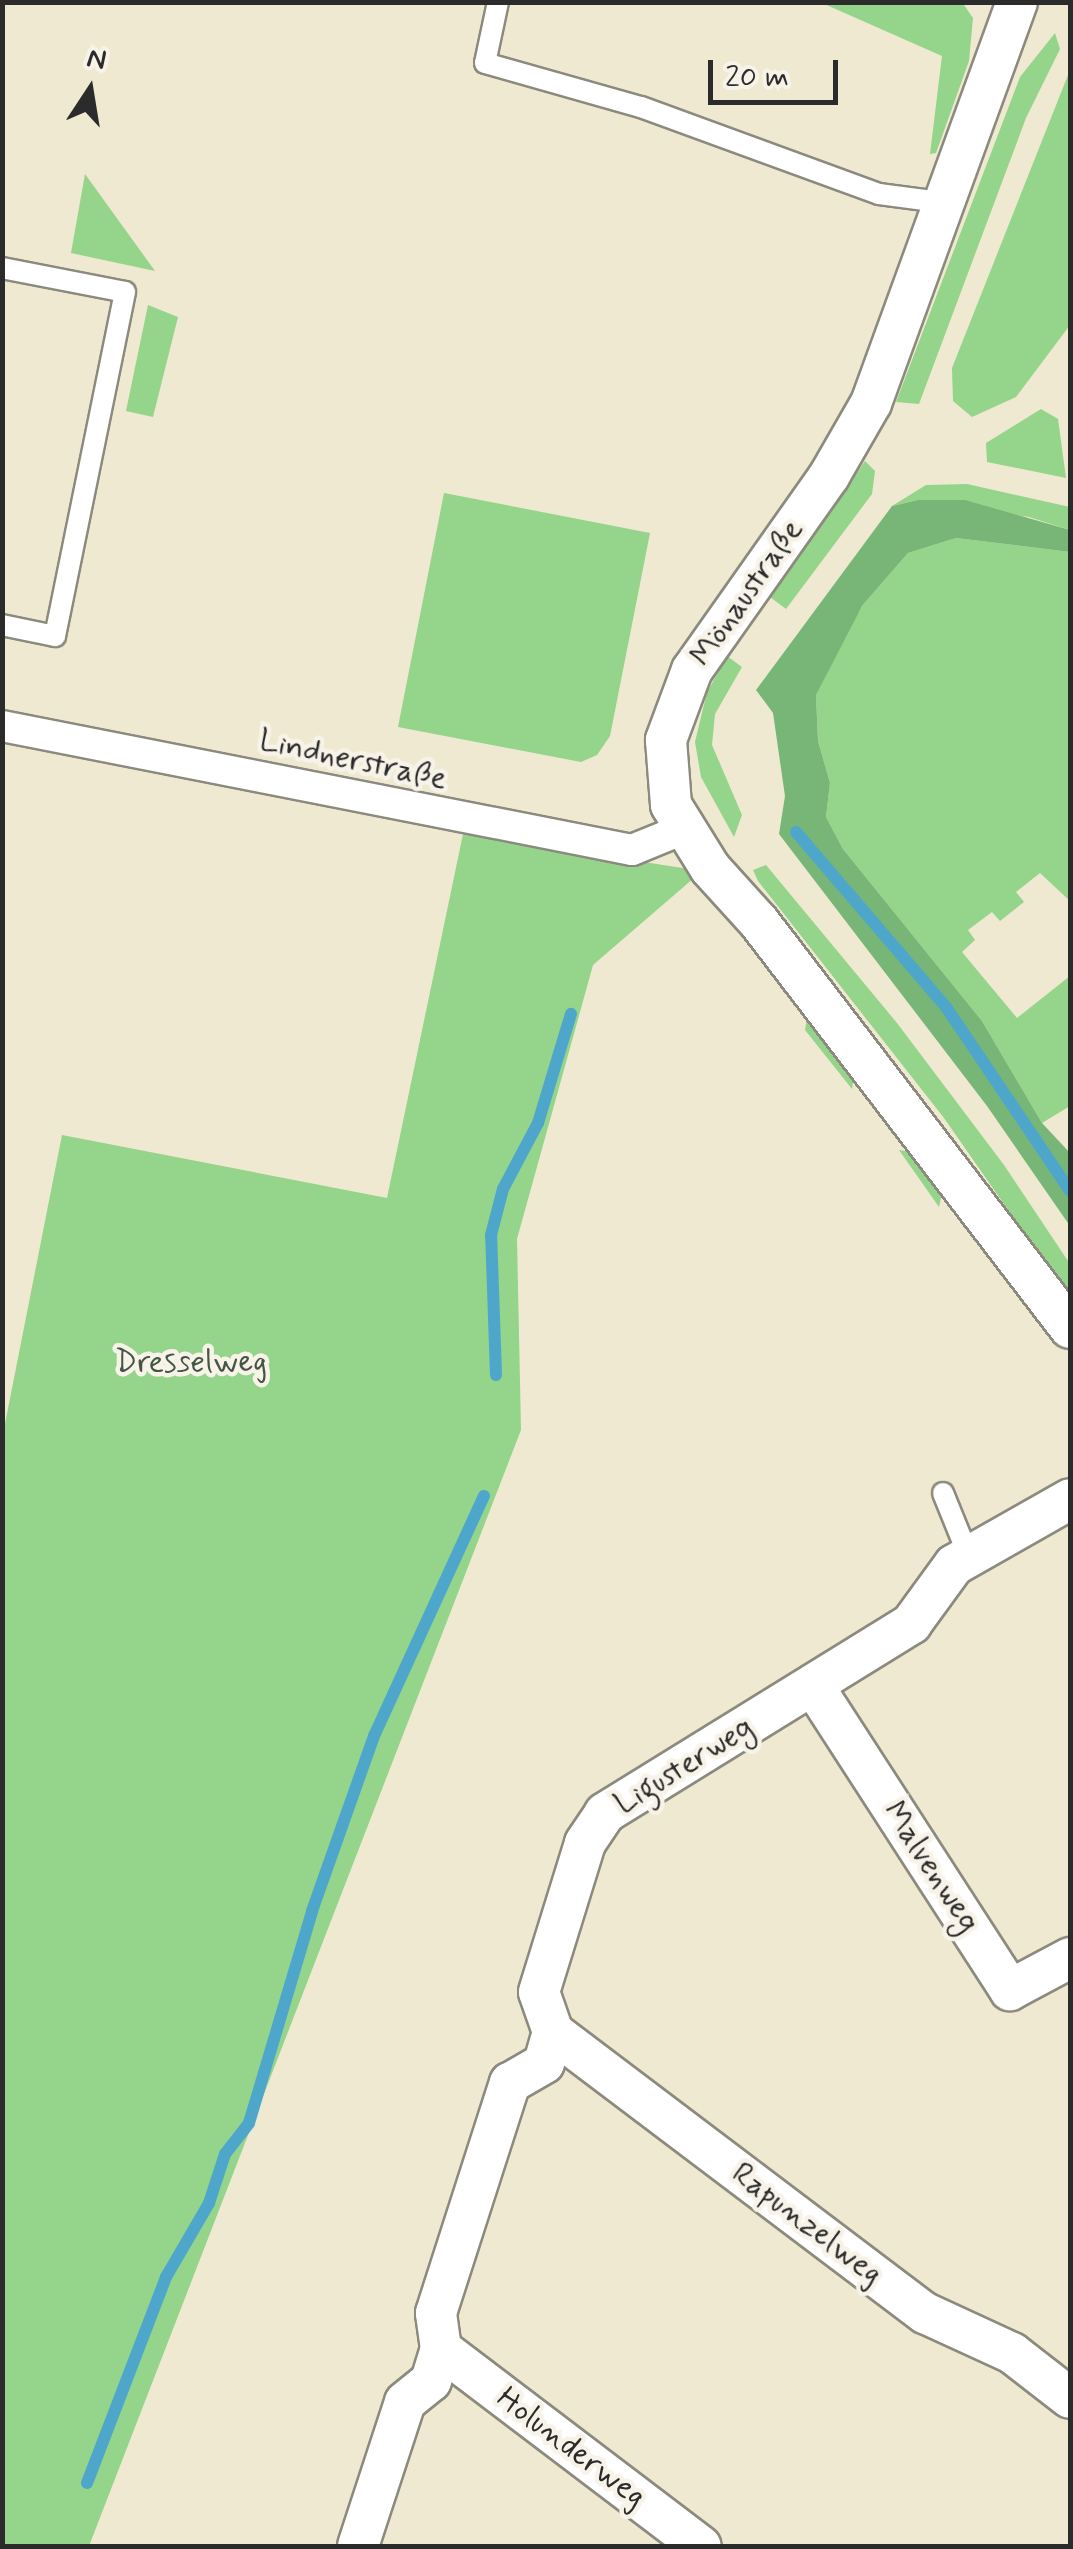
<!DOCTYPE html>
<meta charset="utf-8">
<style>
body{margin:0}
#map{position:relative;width:1073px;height:2549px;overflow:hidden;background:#eee9d0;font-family:Mynerve,sans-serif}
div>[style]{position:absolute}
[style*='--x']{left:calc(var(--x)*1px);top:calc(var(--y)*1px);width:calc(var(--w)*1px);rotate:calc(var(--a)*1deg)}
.green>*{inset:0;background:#94d48b}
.forest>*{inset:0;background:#77b677}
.stream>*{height:12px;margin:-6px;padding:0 6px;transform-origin:6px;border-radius:6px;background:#4ea7cb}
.roads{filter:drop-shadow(2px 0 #8c8a7e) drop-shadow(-2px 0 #8c8a7e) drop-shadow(0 2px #8c8a7e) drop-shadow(0 -2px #8c8a7e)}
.service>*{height:20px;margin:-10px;padding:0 10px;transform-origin:10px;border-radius:10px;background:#fff}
.pedestrian>*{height:30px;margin:-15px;padding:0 15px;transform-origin:15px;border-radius:15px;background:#fff}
.minor>*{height:40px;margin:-20px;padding:0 20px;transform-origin:20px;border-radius:20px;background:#fff}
span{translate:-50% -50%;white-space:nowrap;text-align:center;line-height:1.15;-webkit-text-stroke:9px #f7f3e8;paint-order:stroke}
.street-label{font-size:32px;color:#2b2b2b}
.park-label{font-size:32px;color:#455543}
.frame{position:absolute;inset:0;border:5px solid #2b2b2b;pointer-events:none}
.north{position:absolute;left:40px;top:40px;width:100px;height:100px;-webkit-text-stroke:8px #f7f3e8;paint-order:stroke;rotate:12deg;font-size:28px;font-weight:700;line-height:40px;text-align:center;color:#2b2b2b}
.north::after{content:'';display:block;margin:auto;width:35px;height:45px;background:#2b2b2b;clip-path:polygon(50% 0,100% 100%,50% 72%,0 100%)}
.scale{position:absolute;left:708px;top:60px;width:130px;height:45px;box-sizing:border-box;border:5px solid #2b2b2b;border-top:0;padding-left:12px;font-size:30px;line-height:35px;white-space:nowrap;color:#2b2b2b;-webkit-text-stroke:8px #f7f3e8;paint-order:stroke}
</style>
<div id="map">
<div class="green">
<div style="clip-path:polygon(962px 2px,973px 18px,969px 61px,936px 153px,930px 154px,942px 56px,822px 3px)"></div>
<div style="clip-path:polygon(1055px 33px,1060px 49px,1026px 118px,919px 404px,896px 402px,1020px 77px)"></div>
<div style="clip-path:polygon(1070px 70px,1070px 325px,1016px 397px,972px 417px,953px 401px,952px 368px)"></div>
<div style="clip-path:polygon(85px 174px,155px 271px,71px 253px)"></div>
<div style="clip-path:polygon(148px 305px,178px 317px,153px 417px,126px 411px)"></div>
<div style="clip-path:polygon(1041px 409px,1058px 419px,1066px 478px,987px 462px,986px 443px)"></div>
<div style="clip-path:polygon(865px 461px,875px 471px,872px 494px,786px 609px,770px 597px)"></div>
<div style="clip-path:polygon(967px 484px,1070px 507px,1070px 530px,1029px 517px,918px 500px,892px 506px,926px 485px)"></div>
<div style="clip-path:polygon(444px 493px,650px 533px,610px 736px,597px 755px,581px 762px,398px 727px)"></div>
<div style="clip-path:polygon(956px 538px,1070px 552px,1070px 901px,1040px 873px,1016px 892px,1024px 902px,1000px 921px,992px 912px,968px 930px,975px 940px,962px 952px,1017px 1018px,1070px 976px,1070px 1106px,1042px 1123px,982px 1021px,843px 849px,826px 817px,830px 783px,818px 741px,816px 695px,836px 650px,862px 606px,908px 553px)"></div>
<div style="clip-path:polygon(727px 656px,742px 667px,715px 714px,712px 745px,742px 815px,734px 837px,701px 777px,695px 742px,707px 692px)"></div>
<div style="clip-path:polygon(463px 834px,702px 871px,593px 965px,517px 1239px,521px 1430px,89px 2546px,3px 2546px,2px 1439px,62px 1135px,387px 1198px)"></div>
<div style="clip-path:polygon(766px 865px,897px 1023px,1004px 1165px,1070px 1264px,1070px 1299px,944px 1118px,758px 881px,753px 870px)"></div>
<div style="clip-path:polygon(808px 1012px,855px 1070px,852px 1089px,805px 1030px)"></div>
<div style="clip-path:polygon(899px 1150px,917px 1153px,943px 1188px,939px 1207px)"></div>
</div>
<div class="forest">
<div style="clip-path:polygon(918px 500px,965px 500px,1070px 530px,1070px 552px,956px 538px,908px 553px,862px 606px,816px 695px,818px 741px,830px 783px,826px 817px,843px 849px,982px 1021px,1042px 1123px,1070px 1153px,1070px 1226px,987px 1106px,779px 834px,785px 796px,773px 713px,756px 690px,892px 506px)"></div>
</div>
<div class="stream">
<div style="--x:796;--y:832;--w:230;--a:49.4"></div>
<div style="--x:946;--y:1007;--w:222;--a:56"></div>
<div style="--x:496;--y:1375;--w:140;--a:-92"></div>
<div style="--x:491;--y:1235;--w:48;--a:-75.4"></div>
<div style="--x:503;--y:1189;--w:75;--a:-62.1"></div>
<div style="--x:538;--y:1123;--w:114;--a:-73.2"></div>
<div style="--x:87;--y:2483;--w:221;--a:-69"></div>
<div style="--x:166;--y:2277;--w:86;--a:-59.8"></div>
<div style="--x:209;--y:2203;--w:52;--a:-71.9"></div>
<div style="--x:225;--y:2154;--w:39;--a:-52"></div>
<div style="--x:249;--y:2123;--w:221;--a:-73.4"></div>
<div style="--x:312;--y:1911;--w:186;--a:-70.5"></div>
<div style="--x:374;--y:1736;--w:264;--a:-65.4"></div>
</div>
<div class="roads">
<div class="service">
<div style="--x:498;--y:2;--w:62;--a:102"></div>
<div style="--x:485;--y:63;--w:162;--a:15.8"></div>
<div style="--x:641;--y:107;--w:253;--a:20.1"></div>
<div style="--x:879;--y:194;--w:69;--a:7.5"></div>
<div style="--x:2;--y:268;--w:125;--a:11"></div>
<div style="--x:125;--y:292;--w:351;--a:101.5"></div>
<div style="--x:55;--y:636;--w:54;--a:-168.3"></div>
<div style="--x:943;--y:1493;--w:69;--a:67.9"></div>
</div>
<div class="pedestrian">
<div style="--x:2;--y:726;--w:642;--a:11.13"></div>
<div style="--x:632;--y:850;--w:58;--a:-22.2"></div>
</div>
<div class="minor">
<div style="--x:1017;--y:2;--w:427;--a:110"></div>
<div style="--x:871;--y:403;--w:84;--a:119.9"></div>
<div style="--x:829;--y:476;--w:237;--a:125.2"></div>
<div style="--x:692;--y:670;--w:75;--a:110.4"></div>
<div style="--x:666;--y:740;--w:65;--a:85.6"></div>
<div style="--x:671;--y:805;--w:74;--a:58.2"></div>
<div style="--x:710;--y:868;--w:73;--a:47.8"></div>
<div style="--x:759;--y:922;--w:511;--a:52.55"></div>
<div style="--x:814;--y:1687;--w:361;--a:57.1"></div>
<div style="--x:1010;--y:1990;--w:68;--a:-28.1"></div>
<div style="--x:553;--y:2032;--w:466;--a:37.1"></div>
<div style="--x:925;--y:2313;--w:96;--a:24.7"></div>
<div style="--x:1012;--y:2353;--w:73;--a:37.8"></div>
<div style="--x:441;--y:2349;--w:326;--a:37.2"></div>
<div style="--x:358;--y:2546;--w:151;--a:-71.9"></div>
<div style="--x:405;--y:2402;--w:33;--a:-39"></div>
<div style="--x:431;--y:2381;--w:34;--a:-73"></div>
<div style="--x:441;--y:2349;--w:36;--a:-98"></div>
<div style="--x:436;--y:2313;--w:242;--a:-72.2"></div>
<div style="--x:510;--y:2083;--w:39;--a:-30"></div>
<div style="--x:544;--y:2063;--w:32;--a:-74"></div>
<div style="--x:553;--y:2032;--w:42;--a:-109.3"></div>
<div style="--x:539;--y:1992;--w:156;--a:-72.8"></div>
<div style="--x:585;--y:1843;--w:36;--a:-56"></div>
<div style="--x:605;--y:1813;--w:360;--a:-31.7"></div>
<div style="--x:911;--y:1624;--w:73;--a:-53.9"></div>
<div style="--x:954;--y:1565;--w:133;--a:-29.6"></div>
</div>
</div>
<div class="street-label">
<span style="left:747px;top:593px;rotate:-55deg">Mönaustraße</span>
<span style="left:353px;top:760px;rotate:12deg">Lindnerstraße</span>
<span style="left:684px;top:1766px;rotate:-32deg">Ligusterweg</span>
<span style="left:931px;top:1867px;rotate:57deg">Malvenweg</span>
<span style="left:807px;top:2224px;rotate:37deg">Rapunzelweg</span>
<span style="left:571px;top:2448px;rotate:37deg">Holunderweg</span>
</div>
<div class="park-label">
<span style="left:191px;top:1362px">Dresselweg</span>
</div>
<div class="frame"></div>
<div class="north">N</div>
<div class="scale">20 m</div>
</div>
